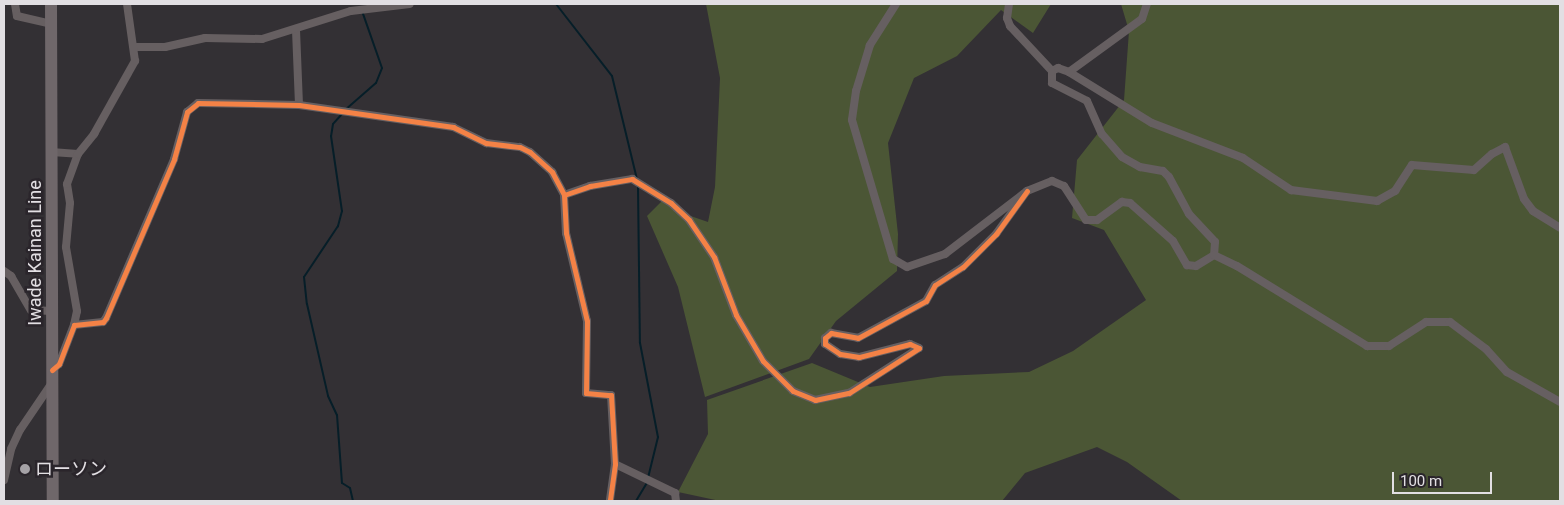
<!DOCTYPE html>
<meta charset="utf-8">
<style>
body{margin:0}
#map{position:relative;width:1564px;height:505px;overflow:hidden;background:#333034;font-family:Roboto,"Noto Sans JP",sans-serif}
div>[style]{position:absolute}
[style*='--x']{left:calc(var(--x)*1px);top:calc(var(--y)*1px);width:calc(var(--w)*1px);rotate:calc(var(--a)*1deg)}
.green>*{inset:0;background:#4b5635}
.stream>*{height:2px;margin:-1px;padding:0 1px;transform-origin:1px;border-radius:1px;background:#061e28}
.street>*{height:8px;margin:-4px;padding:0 4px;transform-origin:4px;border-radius:4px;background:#665f61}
.primary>*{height:12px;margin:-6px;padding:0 6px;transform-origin:6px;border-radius:6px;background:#6f676a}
.cycleway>*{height:5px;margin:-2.5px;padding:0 2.5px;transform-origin:2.5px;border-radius:2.5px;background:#f48246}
.dots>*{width:14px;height:14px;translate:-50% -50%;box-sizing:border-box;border:2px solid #2a252b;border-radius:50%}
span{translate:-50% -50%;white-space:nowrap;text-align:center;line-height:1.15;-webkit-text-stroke:5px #2a252b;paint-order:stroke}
.street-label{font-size:18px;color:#e2dfe3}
.poi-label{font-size:18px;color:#e2dfe3}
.left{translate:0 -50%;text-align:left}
.frame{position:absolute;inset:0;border:5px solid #e2dfe3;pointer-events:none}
.scale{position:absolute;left:1392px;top:472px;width:100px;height:22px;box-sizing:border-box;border:2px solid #e2dfe3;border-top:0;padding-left:6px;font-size:15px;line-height:18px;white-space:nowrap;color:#e2dfe3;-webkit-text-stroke:4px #2a252b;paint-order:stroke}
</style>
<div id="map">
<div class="green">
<div style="clip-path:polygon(706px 4px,1051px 4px,1033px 33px,1001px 10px,957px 56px,914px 78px,888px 143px,898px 234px,897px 271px,836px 321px,809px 359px,705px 397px,678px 287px,647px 216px,664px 199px,679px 212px,708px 222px,715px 187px,720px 78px)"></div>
<div style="clip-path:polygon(1121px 4px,1560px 4px,1560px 501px,1182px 501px,1127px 462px,1097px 447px,1025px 473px,1002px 501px,720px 501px,678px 492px,708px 434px,707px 400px,812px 363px,870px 387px,944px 376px,1029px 372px,1073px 351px,1146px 300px,1104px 230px,1072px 218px,1077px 160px,1124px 100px,1129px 31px)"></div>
</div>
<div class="stream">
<div style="--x:556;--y:4;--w:91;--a:52.1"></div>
<div style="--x:612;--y:76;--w:106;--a:76.4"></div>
<div style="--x:345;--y:110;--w:41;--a:-41.1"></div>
<div style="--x:376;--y:83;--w:16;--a:-68"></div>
<div style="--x:382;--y:68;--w:60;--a:-109.3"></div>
<div style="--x:342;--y:114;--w:13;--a:132"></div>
<div style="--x:333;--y:124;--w:12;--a:99"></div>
<div style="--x:331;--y:136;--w:76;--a:81.7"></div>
<div style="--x:342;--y:211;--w:16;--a:105"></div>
<div style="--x:338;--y:226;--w:61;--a:123.7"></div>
<div style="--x:304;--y:277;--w:27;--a:84"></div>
<div style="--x:307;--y:304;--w:94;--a:77.1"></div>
<div style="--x:328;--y:396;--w:21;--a:65"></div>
<div style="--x:337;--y:415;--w:68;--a:85.8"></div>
<div style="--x:342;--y:483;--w:9;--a:32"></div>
<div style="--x:350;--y:488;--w:13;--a:77"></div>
<div style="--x:638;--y:187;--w:156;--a:89.3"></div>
<div style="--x:640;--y:343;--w:96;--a:79.2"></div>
<div style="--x:658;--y:437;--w:42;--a:103.7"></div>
<div style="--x:4;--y:493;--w:8;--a:90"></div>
<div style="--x:636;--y:501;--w:21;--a:-59"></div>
</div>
<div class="street">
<div style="--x:15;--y:4;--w:12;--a:81"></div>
<div style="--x:17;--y:16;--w:35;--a:13"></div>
<div style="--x:896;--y:4;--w:49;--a:122.4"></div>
<div style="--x:870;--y:45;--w:48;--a:106.9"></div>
<div style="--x:856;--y:91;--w:29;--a:98"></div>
<div style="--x:852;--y:120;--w:145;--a:73.6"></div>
<div style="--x:893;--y:259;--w:16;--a:30"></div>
<div style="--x:907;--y:267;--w:40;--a:-18.9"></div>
<div style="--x:945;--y:254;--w:103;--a:-37.5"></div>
<div style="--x:1027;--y:191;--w:27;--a:-22"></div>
<div style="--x:1052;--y:181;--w:13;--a:23"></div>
<div style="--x:1064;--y:186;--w:40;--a:57.1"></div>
<div style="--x:1086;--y:220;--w:11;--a:0"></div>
<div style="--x:1097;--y:220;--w:31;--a:-36"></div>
<div style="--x:1122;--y:202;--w:8;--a:7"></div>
<div style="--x:1130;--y:203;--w:57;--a:41.5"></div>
<div style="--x:1173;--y:241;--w:28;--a:60"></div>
<div style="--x:1187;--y:265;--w:9;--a:6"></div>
<div style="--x:1196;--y:266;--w:21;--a:-31"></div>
<div style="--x:1009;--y:4;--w:14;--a:98"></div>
<div style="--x:1007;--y:18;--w:9;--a:69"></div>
<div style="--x:1010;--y:26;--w:62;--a:47"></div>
<div style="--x:1052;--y:71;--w:12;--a:90"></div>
<div style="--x:1052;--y:83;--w:39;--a:27"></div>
<div style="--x:1087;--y:101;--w:36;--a:66"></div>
<div style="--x:1102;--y:134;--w:30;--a:49"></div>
<div style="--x:1122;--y:157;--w:21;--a:29"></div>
<div style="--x:1140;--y:167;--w:23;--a:10"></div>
<div style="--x:1163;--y:171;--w:8;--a:45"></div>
<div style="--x:1169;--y:177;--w:42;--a:61.6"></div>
<div style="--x:1189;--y:214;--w:38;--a:47"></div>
<div style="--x:1215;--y:242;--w:13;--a:94"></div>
<div style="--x:296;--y:30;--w:75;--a:87.7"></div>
<div style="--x:136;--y:47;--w:29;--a:0"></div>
<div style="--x:165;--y:47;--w:41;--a:-12.7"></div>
<div style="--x:205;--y:38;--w:57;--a:1"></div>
<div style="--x:262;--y:39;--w:93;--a:-17.5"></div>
<div style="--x:351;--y:11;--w:59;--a:-6.8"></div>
<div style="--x:1052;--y:71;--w:7;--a:-27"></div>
<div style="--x:1058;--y:68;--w:12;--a:20"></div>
<div style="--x:1069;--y:72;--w:97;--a:31.6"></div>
<div style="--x:1152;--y:123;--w:97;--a:21"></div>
<div style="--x:1243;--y:158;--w:58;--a:33.7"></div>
<div style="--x:1291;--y:190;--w:87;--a:7.3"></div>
<div style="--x:1377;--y:201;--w:21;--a:-29"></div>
<div style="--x:1395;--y:191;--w:31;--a:-57"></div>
<div style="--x:1412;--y:165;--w:62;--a:4.6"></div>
<div style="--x:1474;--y:170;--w:24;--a:-42"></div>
<div style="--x:1492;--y:154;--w:15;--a:-28"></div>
<div style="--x:1505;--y:147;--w:55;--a:69.9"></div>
<div style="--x:1524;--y:199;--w:15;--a:53"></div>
<div style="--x:1533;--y:211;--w:32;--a:32"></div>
<div style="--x:1069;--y:72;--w:90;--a:-36"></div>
<div style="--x:1142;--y:19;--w:16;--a:-72"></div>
<div style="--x:51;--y:152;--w:27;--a:4"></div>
<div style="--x:564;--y:195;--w:28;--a:-19"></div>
<div style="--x:590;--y:186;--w:43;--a:-9.5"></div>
<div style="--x:632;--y:179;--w:46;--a:31.6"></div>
<div style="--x:671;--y:203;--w:25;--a:43"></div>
<div style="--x:689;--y:220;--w:45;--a:56"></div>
<div style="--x:714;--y:257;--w:62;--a:69.2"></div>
<div style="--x:736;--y:315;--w:53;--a:59.6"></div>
<div style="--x:763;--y:361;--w:42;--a:45"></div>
<div style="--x:793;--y:391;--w:24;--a:22"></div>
<div style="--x:815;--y:400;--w:35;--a:-12"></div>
<div style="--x:849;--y:393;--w:83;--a:-32.7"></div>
<div style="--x:919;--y:348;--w:10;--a:-156"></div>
<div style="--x:910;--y:344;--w:53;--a:165.7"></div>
<div style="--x:859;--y:357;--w:19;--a:-171"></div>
<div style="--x:840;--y:354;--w:18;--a:-146"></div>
<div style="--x:825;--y:344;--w:6;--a:-90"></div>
<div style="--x:825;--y:338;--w:8;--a:-40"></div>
<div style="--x:831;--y:333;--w:27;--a:10"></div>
<div style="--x:858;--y:338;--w:77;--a:-28.6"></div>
<div style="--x:926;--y:301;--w:18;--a:-61"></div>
<div style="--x:935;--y:285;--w:33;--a:-33"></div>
<div style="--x:963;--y:267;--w:47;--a:-45"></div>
<div style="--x:996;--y:234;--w:53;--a:-54.2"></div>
<div style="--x:1214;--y:255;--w:25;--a:26"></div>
<div style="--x:1237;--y:266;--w:153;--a:31.6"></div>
<div style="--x:1367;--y:346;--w:22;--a:0"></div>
<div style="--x:1389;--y:346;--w:44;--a:-33"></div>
<div style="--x:1426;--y:322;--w:24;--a:0"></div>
<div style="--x:1450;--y:322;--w:45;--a:36.9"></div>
<div style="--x:1486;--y:349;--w:31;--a:48"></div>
<div style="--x:1507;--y:372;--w:61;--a:29.5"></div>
<div style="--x:4;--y:271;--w:9;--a:36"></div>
<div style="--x:11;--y:276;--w:39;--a:60"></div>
<div style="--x:31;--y:310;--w:21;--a:3"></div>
<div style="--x:74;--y:325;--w:14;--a:-78"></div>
<div style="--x:77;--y:311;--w:65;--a:-99.8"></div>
<div style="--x:66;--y:247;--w:44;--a:-84.8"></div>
<div style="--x:70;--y:203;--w:19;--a:-99"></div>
<div style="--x:67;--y:184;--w:32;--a:-70"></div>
<div style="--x:78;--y:154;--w:26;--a:-51"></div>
<div style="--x:94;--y:134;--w:84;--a:-60.7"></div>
<div style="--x:135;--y:61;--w:58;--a:-98"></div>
<div style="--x:52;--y:370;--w:9;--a:-41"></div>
<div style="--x:59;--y:364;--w:42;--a:-69"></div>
<div style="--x:74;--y:325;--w:29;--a:-6"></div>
<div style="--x:103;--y:322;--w:5;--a:-53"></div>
<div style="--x:106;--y:318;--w:173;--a:-66.8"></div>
<div style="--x:174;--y:159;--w:49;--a:-74.5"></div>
<div style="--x:187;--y:112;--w:14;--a:-39"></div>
<div style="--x:198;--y:103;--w:101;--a:1.1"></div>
<div style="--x:299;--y:105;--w:156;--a:8.1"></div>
<div style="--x:453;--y:127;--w:37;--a:26"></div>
<div style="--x:486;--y:143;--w:34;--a:7"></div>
<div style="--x:520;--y:147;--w:11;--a:27"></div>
<div style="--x:530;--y:152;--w:30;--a:42"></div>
<div style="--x:552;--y:172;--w:26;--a:62"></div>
<div style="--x:564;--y:195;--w:38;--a:87"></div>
<div style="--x:566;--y:233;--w:90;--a:76.6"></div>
<div style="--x:587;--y:321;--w:72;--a:90.8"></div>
<div style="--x:586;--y:393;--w:25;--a:5"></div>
<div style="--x:611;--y:395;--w:69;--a:86.7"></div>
<div style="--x:615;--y:464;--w:37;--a:98"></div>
<div style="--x:615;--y:464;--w:67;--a:25.8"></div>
<div style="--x:675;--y:493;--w:8;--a:83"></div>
<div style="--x:4;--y:480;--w:32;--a:-77"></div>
<div style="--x:11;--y:449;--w:21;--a:-65"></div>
<div style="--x:20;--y:430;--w:57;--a:-55.8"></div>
</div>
<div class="primary">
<div style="--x:51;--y:4;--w:497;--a:89.8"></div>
</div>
<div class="cycleway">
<div style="--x:564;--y:195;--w:28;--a:-19"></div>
<div style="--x:590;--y:186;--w:43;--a:-9.5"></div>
<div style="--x:632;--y:179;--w:46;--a:31.6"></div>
<div style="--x:671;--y:203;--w:25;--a:43"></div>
<div style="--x:689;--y:220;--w:45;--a:56"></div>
<div style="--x:714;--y:257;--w:62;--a:69.2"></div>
<div style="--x:736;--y:315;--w:53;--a:59.6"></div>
<div style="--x:763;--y:361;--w:42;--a:45"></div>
<div style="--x:793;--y:391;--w:24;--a:22"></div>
<div style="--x:815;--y:400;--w:35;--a:-12"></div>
<div style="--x:849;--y:393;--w:83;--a:-32.7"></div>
<div style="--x:919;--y:348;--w:10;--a:-156"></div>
<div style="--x:910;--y:344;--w:53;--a:165.7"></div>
<div style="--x:859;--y:357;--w:19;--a:-171"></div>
<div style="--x:840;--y:354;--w:18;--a:-146"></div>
<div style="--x:825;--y:344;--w:6;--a:-90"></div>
<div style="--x:825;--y:338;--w:8;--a:-40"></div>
<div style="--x:831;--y:333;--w:27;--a:10"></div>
<div style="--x:858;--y:338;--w:77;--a:-28.6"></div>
<div style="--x:926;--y:301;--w:18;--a:-61"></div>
<div style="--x:935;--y:285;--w:33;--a:-33"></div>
<div style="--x:963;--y:267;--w:47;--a:-45"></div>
<div style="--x:996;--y:234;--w:53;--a:-54.2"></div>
<div style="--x:52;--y:370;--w:9;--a:-41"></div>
<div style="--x:59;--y:364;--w:42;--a:-69"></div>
<div style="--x:74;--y:325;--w:29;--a:-6"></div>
<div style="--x:103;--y:322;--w:5;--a:-53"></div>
<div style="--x:106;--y:318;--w:173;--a:-66.8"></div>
<div style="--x:174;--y:159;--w:49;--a:-74.5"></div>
<div style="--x:187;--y:112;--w:14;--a:-39"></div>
<div style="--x:198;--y:103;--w:101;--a:1.1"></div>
<div style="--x:299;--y:105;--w:156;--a:8.1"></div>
<div style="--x:453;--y:127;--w:37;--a:26"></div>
<div style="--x:486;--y:143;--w:34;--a:7"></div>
<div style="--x:520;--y:147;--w:11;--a:27"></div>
<div style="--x:530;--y:152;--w:30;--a:42"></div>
<div style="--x:552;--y:172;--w:26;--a:62"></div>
<div style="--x:564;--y:195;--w:38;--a:87"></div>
<div style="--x:566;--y:233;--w:90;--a:76.6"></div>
<div style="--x:587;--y:321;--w:72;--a:90.8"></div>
<div style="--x:586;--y:393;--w:25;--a:5"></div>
<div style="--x:611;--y:395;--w:69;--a:86.7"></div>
<div style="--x:615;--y:464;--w:37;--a:98"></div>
</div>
<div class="dots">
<div style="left:25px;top:469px;background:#a5a2a6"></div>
</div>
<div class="street-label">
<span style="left:35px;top:253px;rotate:-90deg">Iwade Kainan Line</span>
</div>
<div class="poi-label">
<span class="left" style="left:35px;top:469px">ローソン</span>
</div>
<div class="frame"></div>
<div class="scale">100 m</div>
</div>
